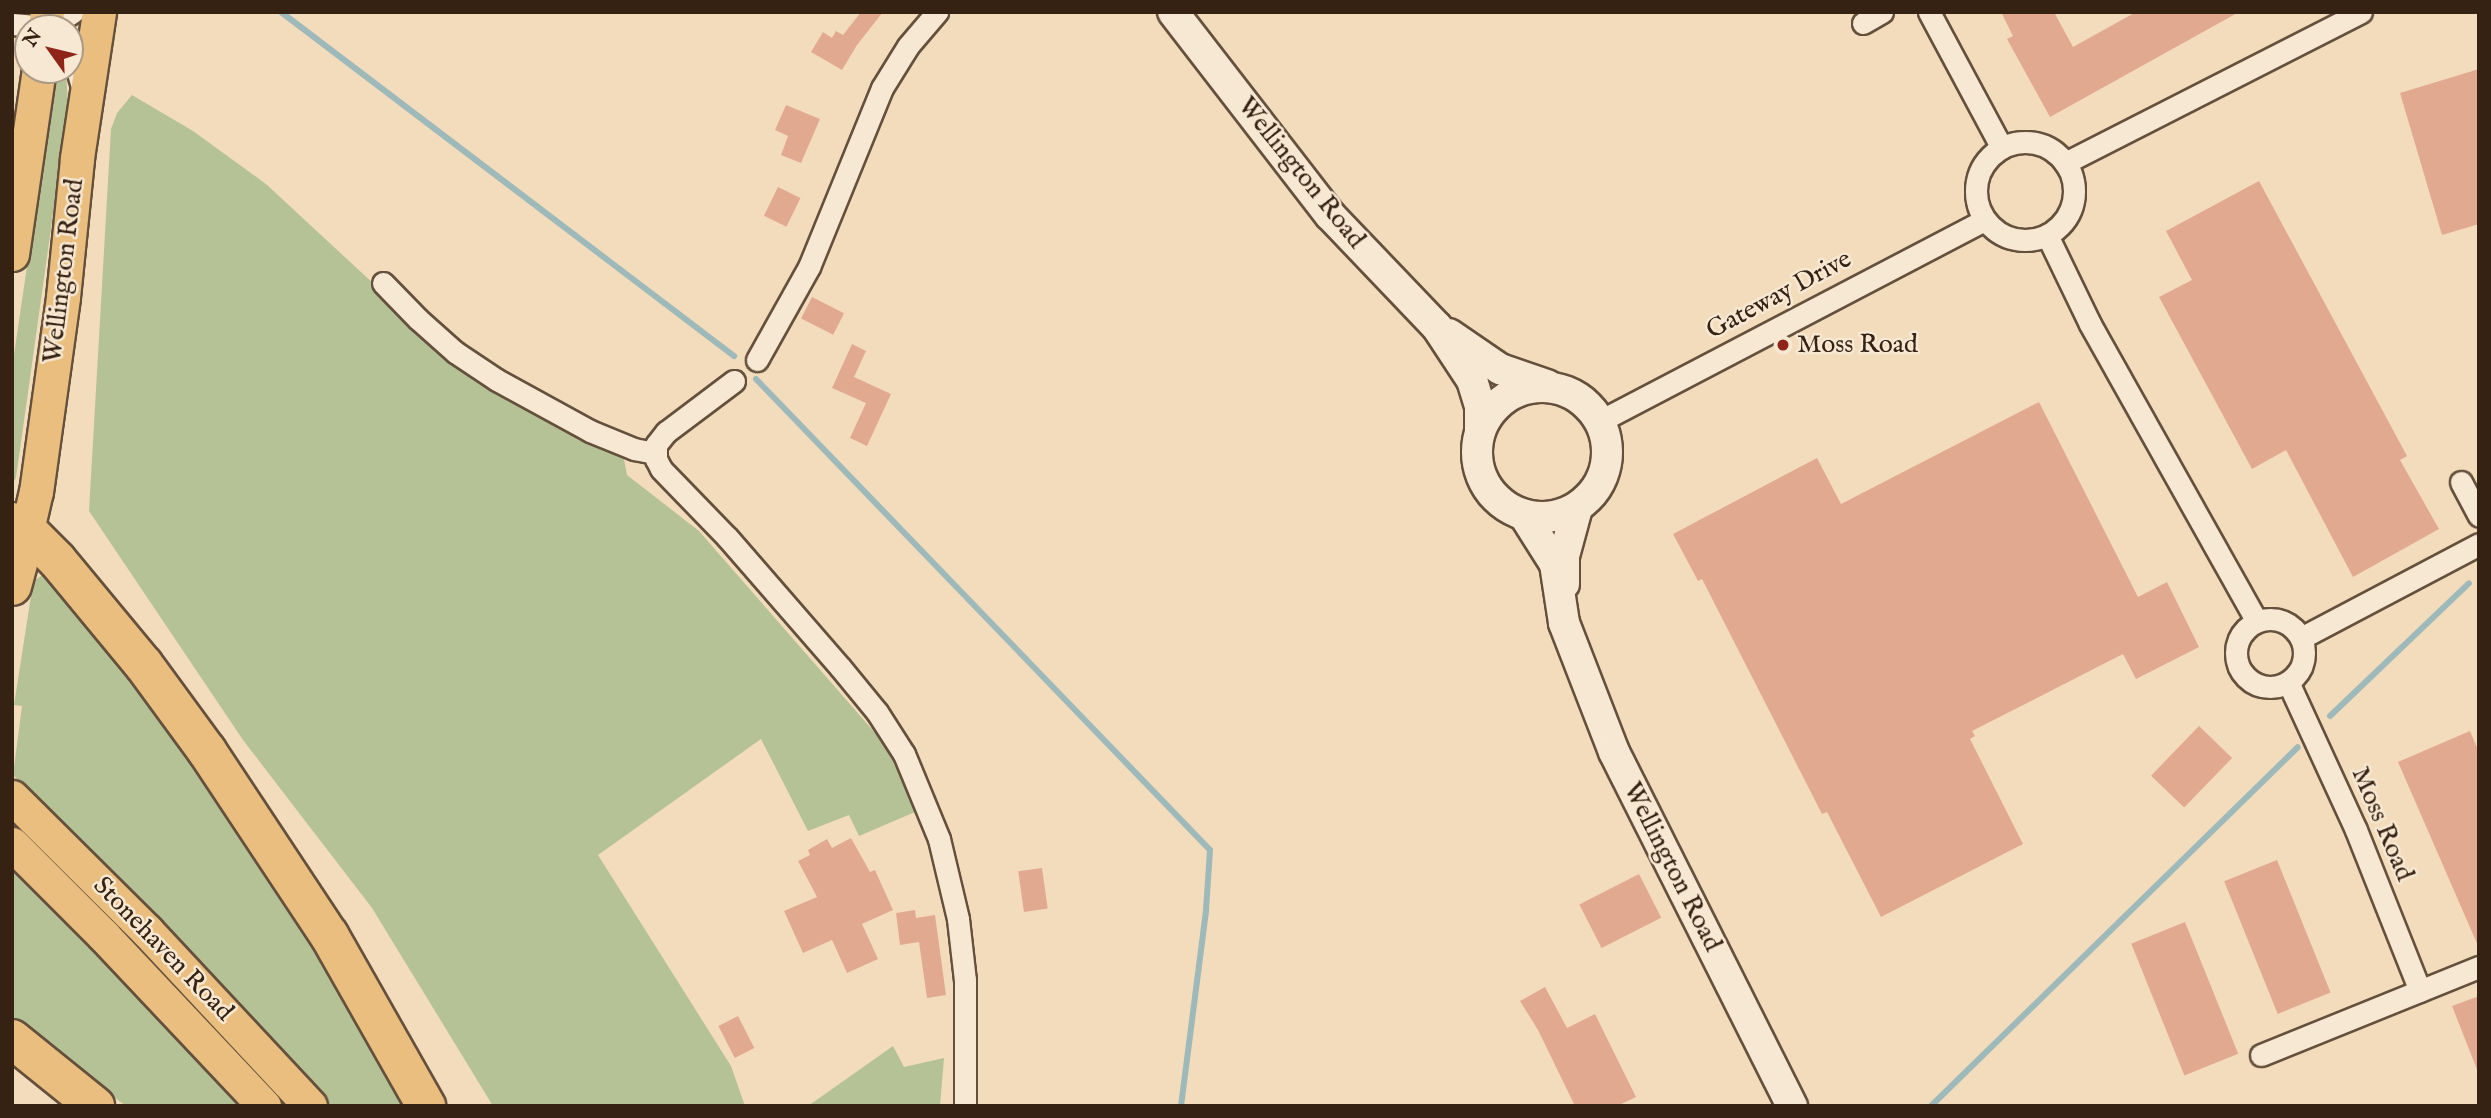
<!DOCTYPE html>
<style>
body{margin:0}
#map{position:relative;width:2491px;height:1118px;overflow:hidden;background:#f3dcbc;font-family:"IM FELL English",serif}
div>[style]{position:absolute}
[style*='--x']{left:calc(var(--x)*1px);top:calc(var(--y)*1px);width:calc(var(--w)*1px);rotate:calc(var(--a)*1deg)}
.green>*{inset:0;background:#b5c296}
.stream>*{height:6px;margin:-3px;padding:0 3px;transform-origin:3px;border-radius:3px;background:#9eb9b9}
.building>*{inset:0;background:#e2a991;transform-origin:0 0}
.roads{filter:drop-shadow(2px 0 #64503c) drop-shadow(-2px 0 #64503c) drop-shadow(0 2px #64503c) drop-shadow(0 -2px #64503c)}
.street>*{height:21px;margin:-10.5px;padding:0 10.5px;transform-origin:10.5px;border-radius:10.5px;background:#f7e8d3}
.street>.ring{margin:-10.5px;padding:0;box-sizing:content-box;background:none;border:21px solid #f7e8d3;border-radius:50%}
.secondary>*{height:30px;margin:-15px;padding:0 15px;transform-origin:15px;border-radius:15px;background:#f7e8d3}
.secondary>.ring{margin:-15px;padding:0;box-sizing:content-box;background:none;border:30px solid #f7e8d3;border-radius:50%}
.primary>*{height:33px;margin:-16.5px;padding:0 16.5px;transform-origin:16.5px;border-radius:16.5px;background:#eabe7e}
.highway>*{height:38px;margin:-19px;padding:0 19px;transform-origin:19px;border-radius:19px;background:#eabe7e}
.dots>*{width:19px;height:19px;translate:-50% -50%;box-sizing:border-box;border:4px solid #f7e8d3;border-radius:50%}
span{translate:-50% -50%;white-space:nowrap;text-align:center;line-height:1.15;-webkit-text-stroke:5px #f7e8d3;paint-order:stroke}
.street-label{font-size:26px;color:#352212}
.poi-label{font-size:26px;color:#352212}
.left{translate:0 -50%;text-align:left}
.frame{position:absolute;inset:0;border:14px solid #352212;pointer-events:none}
.north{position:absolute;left:14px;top:14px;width:70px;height:70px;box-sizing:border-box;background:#f7e8d3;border:2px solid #a99986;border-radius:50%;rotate:304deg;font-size:19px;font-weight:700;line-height:28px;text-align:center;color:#352212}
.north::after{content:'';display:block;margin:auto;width:24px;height:32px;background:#8f2418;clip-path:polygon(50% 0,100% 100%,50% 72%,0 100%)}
</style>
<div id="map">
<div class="green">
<div style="clip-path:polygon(56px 70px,66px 70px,68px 107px,16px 478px,12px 484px,12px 368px)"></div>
<div style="clip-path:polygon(132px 95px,193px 131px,266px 184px,375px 285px,624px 459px,627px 475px,699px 531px,883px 742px,918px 808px,915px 812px,859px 836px,849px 815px,808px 831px,761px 739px,598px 855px,731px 1066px,745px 1106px,493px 1106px,372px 908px,243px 740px,89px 511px,111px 129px,117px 113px)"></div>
<div style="clip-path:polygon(44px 574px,127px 667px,318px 950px,406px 1106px,329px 1106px,125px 886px,13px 775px,22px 706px,14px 705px,31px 596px,35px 580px)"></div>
<div style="clip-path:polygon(12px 866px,119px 974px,243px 1106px,126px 1106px,12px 1022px)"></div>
<div style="clip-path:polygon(893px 1046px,904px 1067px,944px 1058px,940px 1106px,808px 1106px)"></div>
</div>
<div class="stream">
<div style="--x:281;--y:12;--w:569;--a:37.21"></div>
<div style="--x:756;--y:379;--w:654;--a:46.05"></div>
<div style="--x:1210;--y:850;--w:61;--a:93.8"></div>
<div style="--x:1206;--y:911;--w:197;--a:97.3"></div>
<div style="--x:2330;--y:716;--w:192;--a:-43.7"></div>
<div style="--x:1931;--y:1106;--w:513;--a:-44.37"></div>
</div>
<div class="building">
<div style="clip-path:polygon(861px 12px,883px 12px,857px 45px,842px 70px,811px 52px,823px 32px,832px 38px,836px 31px,843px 35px)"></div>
<div style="clip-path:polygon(2001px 12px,2054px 12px,2073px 47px,2136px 12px,2239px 12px,2050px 117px,2007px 39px,2013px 36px)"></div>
<div style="clip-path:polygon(2479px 69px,2479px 224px,2442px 235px,2400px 93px)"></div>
<div style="clip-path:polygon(786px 105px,820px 119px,801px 163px,781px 155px,788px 136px,775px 130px)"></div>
<div style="clip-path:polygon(2259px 181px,2407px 456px,2400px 460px,2439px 529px,2353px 577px,2286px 450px,2252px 469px,2159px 297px,2192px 280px,2166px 231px)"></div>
<div style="left:778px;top:187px;width:25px;height:32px;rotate:26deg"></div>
<div style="left:812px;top:297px;width:36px;height:24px;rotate:27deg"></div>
<div style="clip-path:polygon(852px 344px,866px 351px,854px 377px,891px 394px,867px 446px,850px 438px,866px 403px,832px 388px)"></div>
<div style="clip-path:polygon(2039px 402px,2138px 597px,2167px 582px,2199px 647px,2136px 679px,2123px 654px,1972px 731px,1975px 736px,1970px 739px,2023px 844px,1881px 917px,1827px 812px,1822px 814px,1702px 579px,1698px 581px,1673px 534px,1817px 458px,1841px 504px)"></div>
<div style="left:2199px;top:726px;width:46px;height:69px;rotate:44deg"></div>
<div style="clip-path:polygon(2470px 731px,2479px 752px,2479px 948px,2398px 762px)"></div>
<div style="clip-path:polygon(851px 838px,870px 872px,875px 870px,893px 910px,862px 924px,878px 959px,847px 973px,832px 940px,803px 953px,784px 911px,817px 897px,798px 861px,810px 855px,808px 850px,827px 839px,832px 848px)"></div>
<div style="left:2277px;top:860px;width:143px;height:57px;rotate:68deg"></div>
<div style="left:1042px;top:868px;width:41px;height:24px;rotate:82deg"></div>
<div style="left:1639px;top:874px;width:49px;height:67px;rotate:63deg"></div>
<div style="clip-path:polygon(915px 910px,916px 918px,935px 915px,946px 995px,927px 998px,919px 942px,900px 945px,896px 913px)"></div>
<div style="left:2185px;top:922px;width:142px;height:58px;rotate:68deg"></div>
<div style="clip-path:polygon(1545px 987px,1567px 1028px,1595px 1014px,1636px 1097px,1617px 1106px,1575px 1106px,1538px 1030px,1520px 1001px)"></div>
<div style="clip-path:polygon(2479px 996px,2479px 1072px,2478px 1072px,2452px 1006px)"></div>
<div style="left:738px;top:1016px;width:36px;height:22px;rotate:63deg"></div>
</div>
<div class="roads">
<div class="street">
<div style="--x:1929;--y:12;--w:154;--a:61.8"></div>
<div style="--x:1863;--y:23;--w:22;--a:-30"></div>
<div style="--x:12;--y:24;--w:38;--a:5"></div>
<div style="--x:50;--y:27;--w:27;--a:-33"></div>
<div style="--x:70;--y:45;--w:40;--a:74"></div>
<div class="ring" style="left:1976px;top:142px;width:77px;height:77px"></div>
<div style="--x:2065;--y:163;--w:332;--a:-27"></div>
<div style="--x:2047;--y:235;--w:99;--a:64.2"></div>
<div style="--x:2090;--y:324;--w:341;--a:60.7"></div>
<div style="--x:383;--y:283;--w:50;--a:45.8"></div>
<div style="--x:418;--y:319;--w:50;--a:41.7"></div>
<div style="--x:455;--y:352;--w:50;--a:33.7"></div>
<div style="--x:497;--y:380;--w:106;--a:28.7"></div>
<div style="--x:590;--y:431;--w:48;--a:22.2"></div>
<div style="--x:634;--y:449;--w:21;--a:11"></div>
<div style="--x:757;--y:360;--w:107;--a:-60.8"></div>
<div style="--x:809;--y:267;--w:193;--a:-67.8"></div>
<div style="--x:882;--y:88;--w:49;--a:-58.2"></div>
<div style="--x:908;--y:46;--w:45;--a:-49.5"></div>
<div style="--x:734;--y:381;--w:85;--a:143.1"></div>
<div style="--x:666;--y:432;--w:16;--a:128"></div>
<div style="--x:656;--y:445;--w:14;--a:90"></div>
<div style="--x:656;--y:459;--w:11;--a:63"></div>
<div style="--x:661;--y:469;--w:95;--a:45.9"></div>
<div style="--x:727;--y:537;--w:172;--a:49"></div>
<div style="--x:840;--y:667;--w:58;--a:50.6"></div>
<div style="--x:877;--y:712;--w:50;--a:57.3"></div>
<div style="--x:904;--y:754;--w:92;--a:67.6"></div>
<div style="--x:939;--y:839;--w:82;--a:76.6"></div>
<div style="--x:958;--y:919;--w:61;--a:83.5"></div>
<div style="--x:965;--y:980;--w:126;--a:90"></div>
<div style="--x:1600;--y:421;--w:433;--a:-27.6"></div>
<div style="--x:2461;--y:482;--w:38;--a:62"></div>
<div class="ring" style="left:2236px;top:619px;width:47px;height:47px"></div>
<div style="--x:2301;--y:638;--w:201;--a:-27.8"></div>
<div style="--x:2288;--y:682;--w:163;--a:65.3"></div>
<div style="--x:2356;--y:830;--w:173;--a:68.3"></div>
<div style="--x:2261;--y:1055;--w:235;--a:-22"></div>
</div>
<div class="secondary">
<div style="--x:1173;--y:12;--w:257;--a:52.3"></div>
<div style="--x:1330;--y:215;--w:155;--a:46.3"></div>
<div style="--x:1437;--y:327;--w:64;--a:56.6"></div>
<div style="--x:1472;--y:380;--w:27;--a:73"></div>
<div style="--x:1480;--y:406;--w:24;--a:90"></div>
<div style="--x:1449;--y:334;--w:62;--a:34.5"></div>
<div style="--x:1500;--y:369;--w:50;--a:18.8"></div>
<div class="ring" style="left:1477px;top:387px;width:100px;height:100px"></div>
<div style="--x:1524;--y:515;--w:58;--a:57.7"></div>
<div style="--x:1555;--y:564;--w:60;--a:81.3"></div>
<div style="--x:1564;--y:623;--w:138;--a:68.8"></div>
<div style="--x:1614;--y:752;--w:396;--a:63.3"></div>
<div style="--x:1564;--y:584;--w:28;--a:-90"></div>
<div style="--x:1564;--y:556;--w:50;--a:-74.8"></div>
</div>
<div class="primary">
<div style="--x:45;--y:28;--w:16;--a:-83"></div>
<div style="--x:12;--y:254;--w:186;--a:-81.7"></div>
<div style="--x:27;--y:530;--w:39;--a:-77"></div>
<div style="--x:36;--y:492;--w:197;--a:-82.1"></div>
<div style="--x:63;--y:297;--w:140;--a:-84.2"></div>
<div style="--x:77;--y:158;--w:148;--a:-81.4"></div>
<div style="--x:12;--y:797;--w:190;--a:44.8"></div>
<div style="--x:147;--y:931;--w:239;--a:47"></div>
<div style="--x:12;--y:844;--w:129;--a:45"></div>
<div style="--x:103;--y:935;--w:235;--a:46.7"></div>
</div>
<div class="highway">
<div style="--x:12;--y:522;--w:17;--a:28"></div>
<div style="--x:27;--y:530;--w:42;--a:45"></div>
<div style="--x:57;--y:560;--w:136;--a:50.4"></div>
<div style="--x:144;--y:665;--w:107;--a:53.8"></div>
<div style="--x:207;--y:751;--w:221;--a:56.5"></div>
<div style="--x:329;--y:935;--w:197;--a:60.4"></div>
<div style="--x:12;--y:586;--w:58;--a:-75"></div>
<div style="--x:12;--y:1039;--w:107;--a:38.9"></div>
</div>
</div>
<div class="dots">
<div style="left:1783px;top:345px;background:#8f2418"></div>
</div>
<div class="street-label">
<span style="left:1301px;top:173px;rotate:51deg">Wellington Road</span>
<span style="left:64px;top:271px;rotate:-83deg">Wellington Road</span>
<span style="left:1779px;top:295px;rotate:-28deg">Gateway Drive</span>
<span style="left:2382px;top:824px;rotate:67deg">Moss Road</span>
<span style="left:1672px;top:867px;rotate:63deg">Wellington Road</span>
<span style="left:163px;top:949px;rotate:46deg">Stonehaven Road</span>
</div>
<div class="poi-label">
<span class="left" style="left:1797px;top:345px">Moss Road</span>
</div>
<div class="frame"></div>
<div class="north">N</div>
</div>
